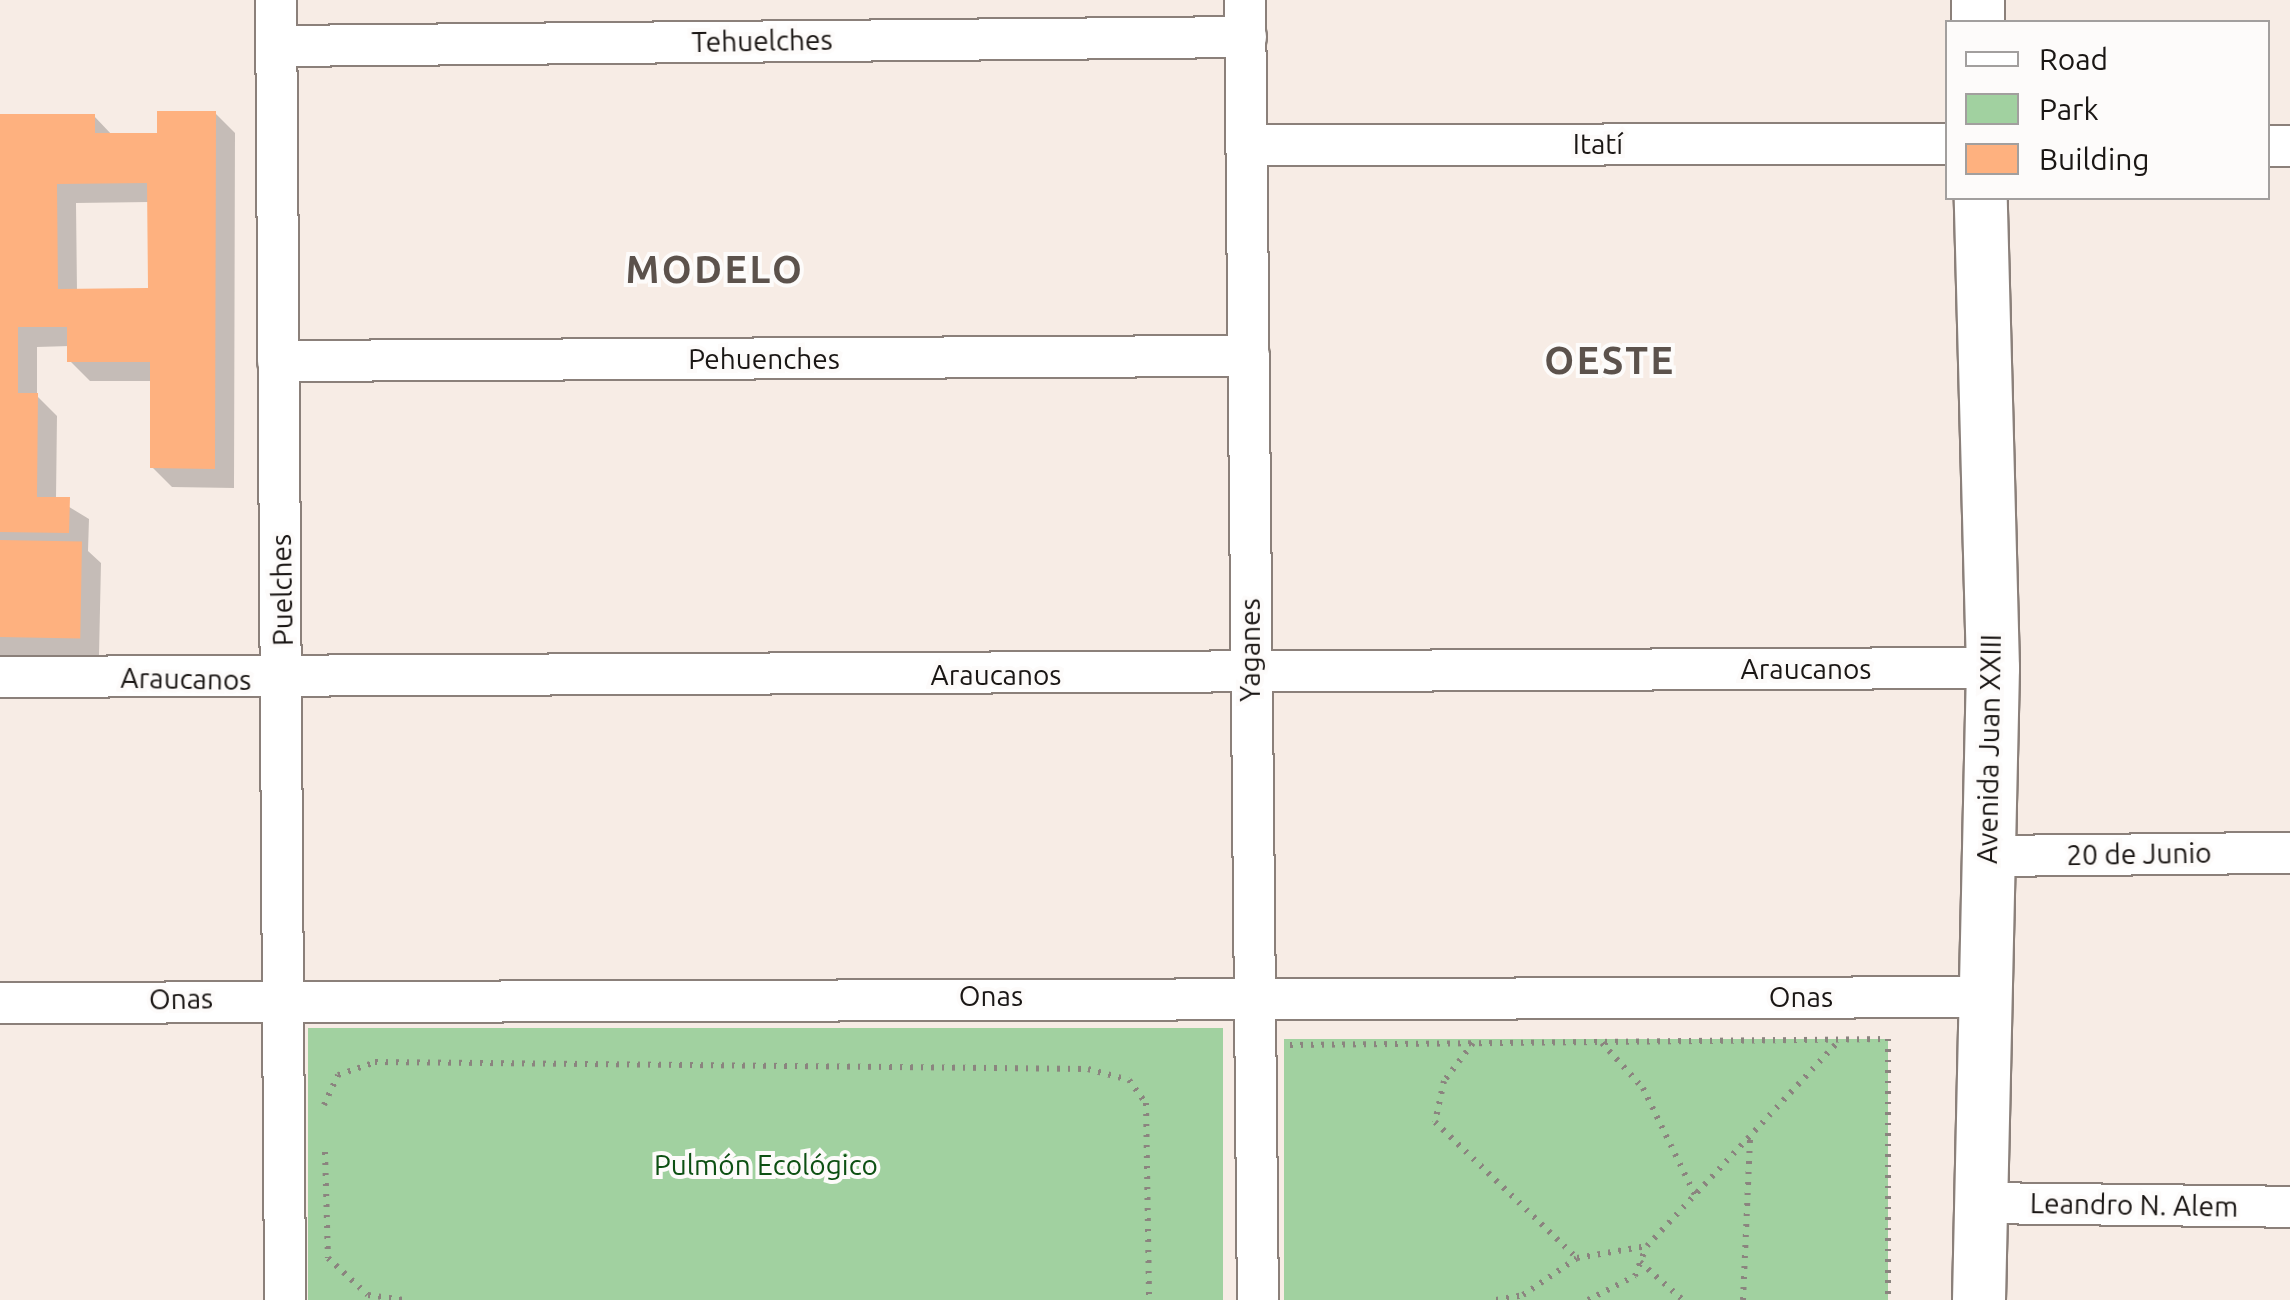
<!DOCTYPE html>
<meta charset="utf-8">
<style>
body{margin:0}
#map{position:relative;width:2290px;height:1300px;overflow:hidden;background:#f7ece5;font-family:Ubuntu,sans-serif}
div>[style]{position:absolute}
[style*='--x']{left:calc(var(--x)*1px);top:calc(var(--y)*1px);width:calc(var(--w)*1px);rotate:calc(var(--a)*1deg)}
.green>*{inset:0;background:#a1d1a0;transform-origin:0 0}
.shadow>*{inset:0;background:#0003}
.building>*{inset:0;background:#feb17f;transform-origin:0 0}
.path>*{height:6px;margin-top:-3px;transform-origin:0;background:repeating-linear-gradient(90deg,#8b847f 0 2.5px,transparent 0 10.5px)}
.roads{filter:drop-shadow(2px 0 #8b807a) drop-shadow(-2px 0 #8b807a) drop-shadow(0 2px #8b807a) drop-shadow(0 -2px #8b807a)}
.minor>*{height:40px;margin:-20px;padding:0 20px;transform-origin:20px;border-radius:20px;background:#fff}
.major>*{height:52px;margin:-26px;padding:0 26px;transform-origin:26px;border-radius:26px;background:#fff}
span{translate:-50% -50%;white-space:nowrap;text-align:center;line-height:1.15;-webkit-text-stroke:8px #fdfbfa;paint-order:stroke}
.street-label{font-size:28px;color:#1a1614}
.park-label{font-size:28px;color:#0d5013}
.district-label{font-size:38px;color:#5c524c;font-weight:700;letter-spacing:2.5px}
.legend{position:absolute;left:1945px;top:20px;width:325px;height:180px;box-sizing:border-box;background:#fdfbfa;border:2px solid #a29f9e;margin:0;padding:12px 18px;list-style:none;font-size:30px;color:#1a1614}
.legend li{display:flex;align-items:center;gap:20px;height:50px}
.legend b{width:50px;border:2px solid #a29f9e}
</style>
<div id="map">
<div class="green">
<div style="left:308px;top:1028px;width:915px;height:272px"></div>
<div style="left:1888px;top:1039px;width:261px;height:604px;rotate:90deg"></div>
</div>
<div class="shadow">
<div style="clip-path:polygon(evenodd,215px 113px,235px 133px,234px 488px,172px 487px,152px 467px,153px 381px,90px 381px,70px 361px,70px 346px,37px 347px,37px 396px,57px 416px,56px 499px,89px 519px,88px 551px,101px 563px,99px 655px,0 656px,0 116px,94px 116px,113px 136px,160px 136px,215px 113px,150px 202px,151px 290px,77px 291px,76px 203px,150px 202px)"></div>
</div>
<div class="building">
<div style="clip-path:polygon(evenodd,157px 111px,216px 111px,215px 469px,150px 468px,150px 362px,67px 362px,67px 327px,18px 327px,18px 393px,38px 393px,37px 497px,70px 497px,69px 533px,0 532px,0 114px,95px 114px,95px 133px,157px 133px,157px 111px,147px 183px,148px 288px,58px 289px,57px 184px,147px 183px)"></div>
<div style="left:0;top:540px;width:82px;height:97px;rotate:1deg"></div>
</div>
<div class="path">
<div style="--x:1473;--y:1043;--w:48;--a:127.3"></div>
<div style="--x:1444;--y:1081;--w:42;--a:102.4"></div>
<div style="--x:1435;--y:1122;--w:197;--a:43.8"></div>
<div style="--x:1602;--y:1043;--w:61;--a:47.7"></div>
<div style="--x:1643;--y:1088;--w:119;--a:64.1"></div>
<div style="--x:1290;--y:1045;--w:598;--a:-0.57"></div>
<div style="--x:1888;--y:1039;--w:261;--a:90"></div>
<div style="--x:324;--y:1105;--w:33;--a:-65"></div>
<div style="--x:338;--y:1075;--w:39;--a:-19"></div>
<div style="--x:375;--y:1062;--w:713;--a:0.56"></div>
<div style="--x:1088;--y:1069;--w:42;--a:15"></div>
<div style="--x:1129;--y:1080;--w:29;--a:54"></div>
<div style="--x:1146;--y:1103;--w:197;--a:89.1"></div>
<div style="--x:325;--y:1152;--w:106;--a:88.4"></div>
<div style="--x:328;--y:1258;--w:54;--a:42.8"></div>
<div style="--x:368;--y:1295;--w:36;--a:8"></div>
<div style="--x:1640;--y:1262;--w:57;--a:41.5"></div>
<div style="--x:1496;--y:1300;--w:27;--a:-10"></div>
<div style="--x:1523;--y:1295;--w:65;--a:-34.4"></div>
<div style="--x:1577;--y:1258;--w:71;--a:-9.7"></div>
<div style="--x:1647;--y:1246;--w:281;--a:-46.9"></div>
<div style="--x:1588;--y:1300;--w:53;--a:-27.1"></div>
<div style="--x:1635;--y:1276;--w:31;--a:-69"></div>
<div style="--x:1743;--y:1300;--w:163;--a:-87.5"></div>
</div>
<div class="roads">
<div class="minor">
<div style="--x:276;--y:0;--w:1300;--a:89.6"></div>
<div style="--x:1245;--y:0;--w:1300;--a:89.43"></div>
<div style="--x:277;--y:46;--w:969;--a:-0.53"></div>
<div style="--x:1249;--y:145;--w:699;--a:-0.08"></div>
<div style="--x:2268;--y:146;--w:22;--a:0"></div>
<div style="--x:278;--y:361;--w:971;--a:-0.3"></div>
<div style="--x:0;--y:677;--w:1993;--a:-0.26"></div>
<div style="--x:1988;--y:856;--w:302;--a:-0.6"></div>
<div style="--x:0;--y:1003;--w:1981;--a:-0.17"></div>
<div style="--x:1978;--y:1203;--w:312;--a:0.7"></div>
</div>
<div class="major">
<div style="--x:1978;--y:0;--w:22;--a:90"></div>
<div style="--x:1979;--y:1300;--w:632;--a:-88.73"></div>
<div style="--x:1993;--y:668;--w:470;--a:-91.5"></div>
</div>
</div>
<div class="street-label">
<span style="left:762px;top:41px;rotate:-1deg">Tehuelches</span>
<span style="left:1598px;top:144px">Itatí</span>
<span style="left:764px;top:359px">Pehuenches</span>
<span style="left:282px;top:590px;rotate:-91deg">Puelches</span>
<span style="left:1250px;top:650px;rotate:-90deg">Yaganes</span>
<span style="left:1806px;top:669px">Araucanos</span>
<span style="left:996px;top:675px">Araucanos</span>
<span style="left:186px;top:679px;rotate:1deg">Araucanos</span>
<span style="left:1989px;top:749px;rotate:-89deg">Avenida Juan XXIII</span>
<span style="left:2139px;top:854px;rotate:-1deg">20 de Junio</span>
<span style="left:991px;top:996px">Onas</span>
<span style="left:1801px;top:997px">Onas</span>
<span style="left:181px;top:999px;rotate:-1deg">Onas</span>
<span style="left:2134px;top:1205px;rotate:1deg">Leandro N. Alem</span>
</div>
<div class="park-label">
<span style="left:766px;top:1165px">Pulmón Ecológico</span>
</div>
<div class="district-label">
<span style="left:715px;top:270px">MODELO</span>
<span style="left:1610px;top:361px">OESTE</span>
</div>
<ul class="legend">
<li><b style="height:12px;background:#fff"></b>Road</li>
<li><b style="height:28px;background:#a1d1a0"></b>Park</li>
<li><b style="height:28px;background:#feb17f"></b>Building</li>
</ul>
</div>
